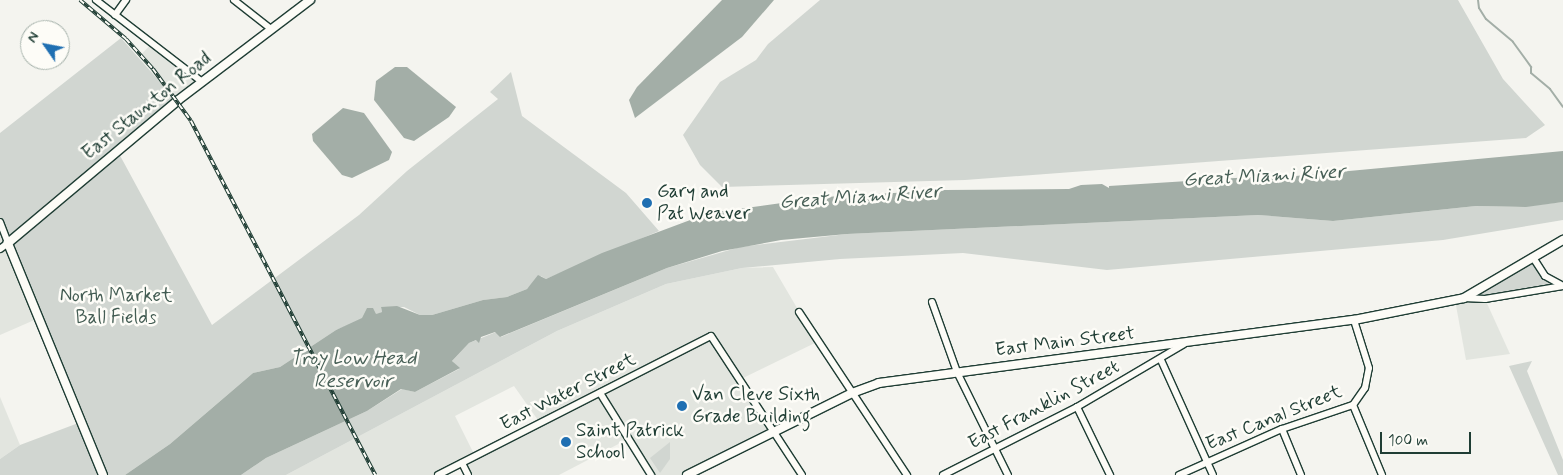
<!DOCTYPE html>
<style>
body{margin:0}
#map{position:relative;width:1563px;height:475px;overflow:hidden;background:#f4f4ef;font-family:Mynerve,sans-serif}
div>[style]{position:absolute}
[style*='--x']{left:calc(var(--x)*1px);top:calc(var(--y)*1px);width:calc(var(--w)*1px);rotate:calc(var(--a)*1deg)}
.built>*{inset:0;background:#e2e5df}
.green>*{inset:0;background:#d1d6d1}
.water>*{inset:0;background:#a3aea7}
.stream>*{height:2px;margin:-1px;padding:0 1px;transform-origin:1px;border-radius:1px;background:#a3aea7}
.roads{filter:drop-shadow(1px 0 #1f3d34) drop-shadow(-1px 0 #1f3d34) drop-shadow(0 1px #1f3d34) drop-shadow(0 -1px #1f3d34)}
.minor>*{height:6px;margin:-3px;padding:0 3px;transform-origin:3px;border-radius:3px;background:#fdfcf7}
.major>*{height:8px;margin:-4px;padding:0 4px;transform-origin:4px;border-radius:4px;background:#fdfcf7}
.rail>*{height:4px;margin-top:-2px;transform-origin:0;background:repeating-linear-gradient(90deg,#fdfcf7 0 5.5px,#1f3d34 0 11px);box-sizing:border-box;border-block:1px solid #1f3d34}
.dots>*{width:14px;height:14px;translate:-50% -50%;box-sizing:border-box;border:2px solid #fdfcf7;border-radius:50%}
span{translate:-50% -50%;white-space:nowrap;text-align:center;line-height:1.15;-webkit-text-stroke:5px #fdfcf7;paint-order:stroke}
.street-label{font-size:19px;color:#1f3d34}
.poi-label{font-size:19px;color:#1f3d34}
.left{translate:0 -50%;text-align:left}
.park-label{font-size:19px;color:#435c53}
.water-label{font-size:20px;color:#475f56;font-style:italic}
.north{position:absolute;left:20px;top:20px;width:50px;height:50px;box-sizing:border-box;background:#fdfcf7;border:1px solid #a4b0a9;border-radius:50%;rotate:303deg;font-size:14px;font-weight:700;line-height:20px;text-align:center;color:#1f3d34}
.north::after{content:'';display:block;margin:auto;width:18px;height:22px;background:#1f6fb2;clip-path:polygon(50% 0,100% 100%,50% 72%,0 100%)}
.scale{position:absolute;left:1380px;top:432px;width:91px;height:22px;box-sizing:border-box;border:2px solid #1f3d34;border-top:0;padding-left:6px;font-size:15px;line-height:18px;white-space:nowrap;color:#1f3d34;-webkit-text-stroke:4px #fdfcf7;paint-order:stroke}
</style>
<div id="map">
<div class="built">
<div style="clip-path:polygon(152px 43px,202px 82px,177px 101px,139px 57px)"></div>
<div style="clip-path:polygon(0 222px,39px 318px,0 335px)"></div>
<div style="clip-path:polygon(evenodd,773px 267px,817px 342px,739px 380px,773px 432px,687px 475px,651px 475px,628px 439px,559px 475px,468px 475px,462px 463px,438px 475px,286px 475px,557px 331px,666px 284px,742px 268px,773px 267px,514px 386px,540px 423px,475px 456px,455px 416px,514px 386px)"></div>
<div style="clip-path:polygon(1485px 299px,1510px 354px,1466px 360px,1455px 300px)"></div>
<div style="clip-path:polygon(0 397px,20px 445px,0 459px)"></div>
</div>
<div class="green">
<div style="clip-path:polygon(820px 0,1458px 0,1503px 79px,1545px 125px,1526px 138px,965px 180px,722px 187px,700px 165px,683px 135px,720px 82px,756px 60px,768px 44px)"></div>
<div style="clip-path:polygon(121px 38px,177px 101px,117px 150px,212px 325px,359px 215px,407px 171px,498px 99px,490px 92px,511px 72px,522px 116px,626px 193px,659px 231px,546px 279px,541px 276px,527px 289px,507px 297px,483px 300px,432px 315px,420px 315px,404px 307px,381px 307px,382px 312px,336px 330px,280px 367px,253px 373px,170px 444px,125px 475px,0 475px,0 459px,20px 445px,81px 422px,0 222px,0 133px)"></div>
<div style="clip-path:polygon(1563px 202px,1563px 220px,1443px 240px,1107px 270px,963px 253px,840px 259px,742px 268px,666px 284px,557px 331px,286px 475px,241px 475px,266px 458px,367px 411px,402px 389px,415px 392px,459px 369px,452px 361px,469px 343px,496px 332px,501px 337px,667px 268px,740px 247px,847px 234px,1258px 215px,1333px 221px,1476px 206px,1517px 207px)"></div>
<div style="clip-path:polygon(1534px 259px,1545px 276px,1563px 286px,1464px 298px)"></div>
<div style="clip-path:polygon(1532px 361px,1527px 371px,1563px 460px,1563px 475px,1558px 475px,1509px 366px)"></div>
<div style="clip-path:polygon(670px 442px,670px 459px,660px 473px,650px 458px)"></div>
</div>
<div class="water">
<div style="clip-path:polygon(722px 0,774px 0,742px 37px,635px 118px,629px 100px,637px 87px)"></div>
<div style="clip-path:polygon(395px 67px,407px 67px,456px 107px,449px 117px,414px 141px,404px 138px,374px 100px,376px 81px)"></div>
<div style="clip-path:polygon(343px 108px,364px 113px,392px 152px,389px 160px,352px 178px,342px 175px,313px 141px,312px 134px)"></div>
<div style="clip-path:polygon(1563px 151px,1563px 202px,1526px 207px,1476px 206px,1333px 221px,1258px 215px,847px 234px,781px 240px,722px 251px,667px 268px,500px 337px,495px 332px,481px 337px,479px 343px,476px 340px,469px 343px,452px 361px,460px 368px,415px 392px,401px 389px,367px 411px,266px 458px,241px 475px,125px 475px,170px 444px,253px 373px,280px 367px,336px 330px,362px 318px,367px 308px,373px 308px,376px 314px,382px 312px,381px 307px,397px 306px,420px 315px,432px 315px,483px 300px,507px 297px,527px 289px,538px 275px,546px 279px,602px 253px,709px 213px,825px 197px,945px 190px,1069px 189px,1081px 185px,1102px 184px,1109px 188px,1109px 186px,1267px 176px,1274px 178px)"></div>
</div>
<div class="stream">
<div style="--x:1478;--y:0;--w:8;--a:83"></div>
<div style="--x:1479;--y:8;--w:13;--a:58"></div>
<div style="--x:1486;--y:19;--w:35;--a:40"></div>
<div style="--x:1513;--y:42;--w:31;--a:54"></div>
<div style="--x:1531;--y:67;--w:6;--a:90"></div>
<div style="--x:1531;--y:73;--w:25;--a:40"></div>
<div style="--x:1550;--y:89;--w:22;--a:54"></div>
</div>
<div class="roads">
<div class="minor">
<div style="--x:96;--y:0;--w:134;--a:37.7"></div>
<div style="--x:234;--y:0;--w:47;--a:38.1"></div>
<div style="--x:115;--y:15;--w:19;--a:-54"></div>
<div style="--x:0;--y:222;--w:22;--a:69"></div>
<div style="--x:8;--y:243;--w:10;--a:143"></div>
<div style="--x:1534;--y:259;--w:20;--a:57"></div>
<div style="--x:1545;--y:276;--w:18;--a:29"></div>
<div style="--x:1464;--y:298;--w:21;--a:3"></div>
<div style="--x:1485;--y:299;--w:79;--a:-9.5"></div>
<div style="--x:932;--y:302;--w:74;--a:70.3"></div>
<div style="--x:957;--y:372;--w:115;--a:63.7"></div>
<div style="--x:799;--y:312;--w:196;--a:56.5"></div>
<div style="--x:1161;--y:360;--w:126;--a:65.7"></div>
<div style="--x:600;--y:393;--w:97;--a:58.1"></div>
<div style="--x:1353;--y:405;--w:76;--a:67.5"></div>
<div style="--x:1077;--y:407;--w:76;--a:64.1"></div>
<div style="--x:1282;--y:429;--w:50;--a:67.6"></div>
<div style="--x:462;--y:463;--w:13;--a:63"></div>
<div style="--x:438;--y:475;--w:306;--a:-27"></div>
<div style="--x:711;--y:336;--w:166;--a:56.8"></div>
<div style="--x:943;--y:475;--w:150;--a:-26.9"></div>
<div style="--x:1077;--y:407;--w:124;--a:-30.5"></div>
<div style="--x:1179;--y:475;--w:113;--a:-24.1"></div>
<div style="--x:1282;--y:429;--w:75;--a:-18.7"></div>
<div style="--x:1353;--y:405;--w:21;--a:-55"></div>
<div style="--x:1365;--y:388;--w:20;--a:-79"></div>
<div style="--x:1369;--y:368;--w:50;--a:-107.4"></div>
</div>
<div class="major">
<div style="--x:103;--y:475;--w:251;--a:-112.3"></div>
<div style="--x:8;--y:243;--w:221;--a:-40"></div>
<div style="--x:177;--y:101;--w:167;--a:-37.2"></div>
<div style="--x:687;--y:475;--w:184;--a:-26.4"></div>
<div style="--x:852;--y:393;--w:29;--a:-20"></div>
<div style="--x:879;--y:383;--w:479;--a:-7.6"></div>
<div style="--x:1354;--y:320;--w:112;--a:-11.3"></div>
<div style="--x:1464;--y:298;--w:115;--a:-30.4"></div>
</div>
</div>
<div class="rail">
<div style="--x:80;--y:0;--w:60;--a:40.3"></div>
<div style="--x:126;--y:39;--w:40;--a:48"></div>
<div style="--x:153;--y:69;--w:64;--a:53.8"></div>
<div style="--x:191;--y:121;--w:399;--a:62.5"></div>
</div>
<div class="dots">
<div style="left:647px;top:203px;background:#1f6fb2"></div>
<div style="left:682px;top:406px;background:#1f6fb2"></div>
<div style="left:566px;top:442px;background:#1f6fb2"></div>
</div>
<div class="street-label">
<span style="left:147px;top:106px;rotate:-39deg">East Staunton Road</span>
<span style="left:1065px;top:342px;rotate:-7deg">East Main Street</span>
<span style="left:568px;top:392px;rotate:-27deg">East Water Street</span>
<span style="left:1044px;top:405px;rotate:-28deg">East Franklin Street</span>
<span style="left:1274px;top:418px;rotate:-22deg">East Canal Street</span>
</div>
<div class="poi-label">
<span class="left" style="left:657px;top:203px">Gary and<br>Pat Weaver</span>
<span class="left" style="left:692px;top:406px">Van Cleve Sixth<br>Grade Building</span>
<span class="left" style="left:576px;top:442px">Saint Patrick<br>School</span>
</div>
<div class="park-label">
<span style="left:116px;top:307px">North Market<br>Ball Fields</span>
</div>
<div class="water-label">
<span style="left:1264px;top:176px;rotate:-3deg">Great Miami River</span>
<span style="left:860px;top:197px;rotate:-4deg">Great Miami River</span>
<span style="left:353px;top:370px">Troy Low Head<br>Reservoir</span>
</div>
<div class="north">N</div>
<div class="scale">100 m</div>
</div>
